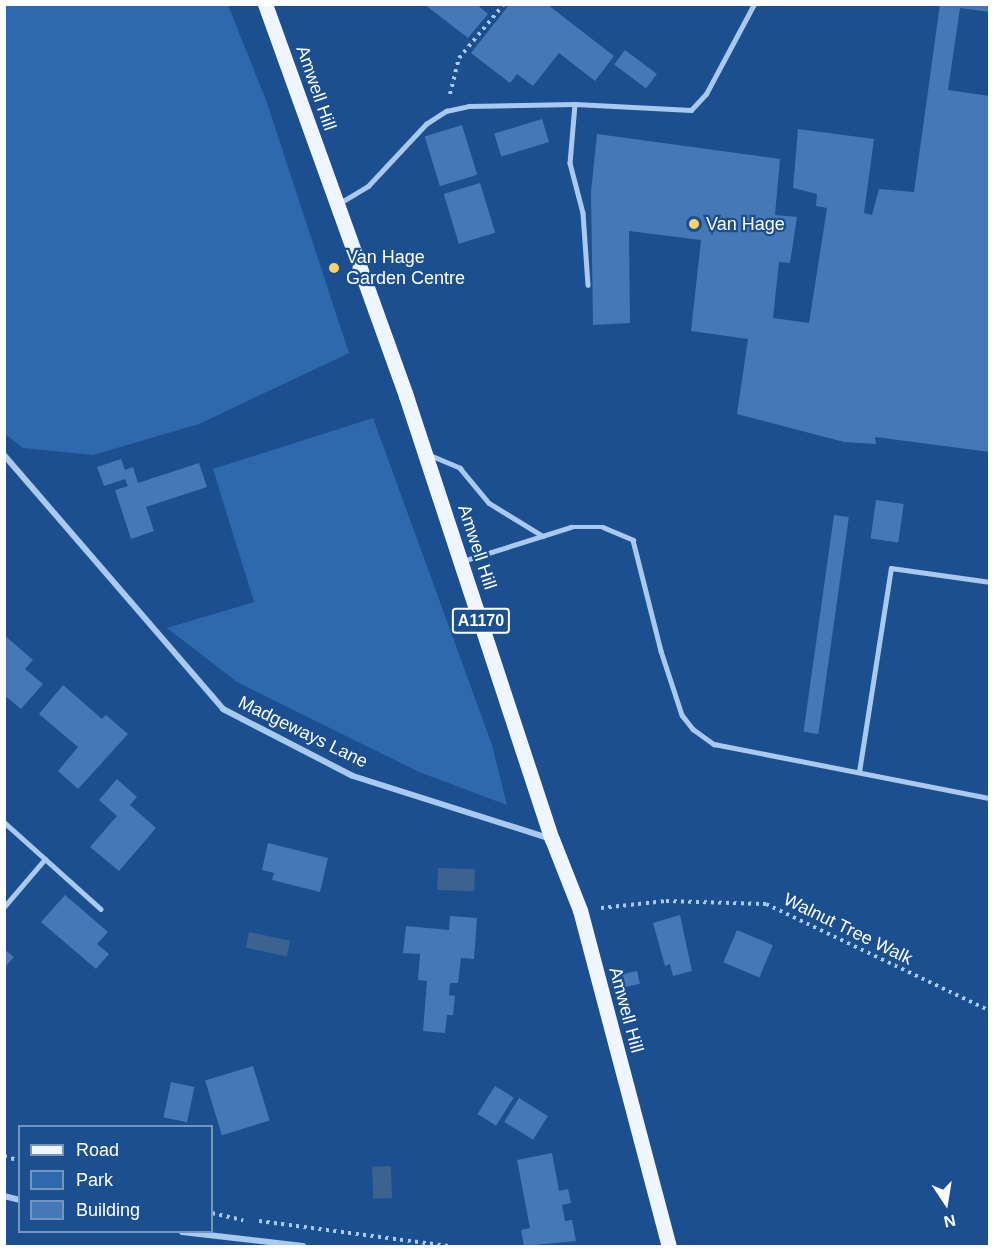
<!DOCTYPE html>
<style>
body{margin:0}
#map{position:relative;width:994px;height:1251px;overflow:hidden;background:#1b4f8f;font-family:Helvetica,sans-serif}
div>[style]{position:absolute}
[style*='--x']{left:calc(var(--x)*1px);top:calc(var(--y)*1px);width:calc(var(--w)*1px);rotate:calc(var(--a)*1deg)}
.green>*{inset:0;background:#2e69ad}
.water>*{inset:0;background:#3c6290;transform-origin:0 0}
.building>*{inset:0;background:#4478b7;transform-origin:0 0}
.path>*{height:4px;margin-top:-2px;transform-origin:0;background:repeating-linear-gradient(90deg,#a9c9ee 0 3px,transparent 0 7.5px)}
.service>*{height:4.5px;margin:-2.25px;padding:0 2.25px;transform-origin:2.25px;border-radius:2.25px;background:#a9c9ee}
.minor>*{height:6px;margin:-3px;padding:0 3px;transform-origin:3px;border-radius:3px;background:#a9c9ee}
.primary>*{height:15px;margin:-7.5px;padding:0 7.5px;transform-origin:7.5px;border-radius:7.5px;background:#f0f6ff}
.dots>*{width:16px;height:16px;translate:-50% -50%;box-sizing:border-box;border:3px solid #1b4f8f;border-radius:50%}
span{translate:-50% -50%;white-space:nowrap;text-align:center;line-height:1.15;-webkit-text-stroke:4.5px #1b4f8f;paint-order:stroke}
.shield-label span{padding:2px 4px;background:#1b4f8f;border:2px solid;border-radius:4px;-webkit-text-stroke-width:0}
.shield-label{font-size:16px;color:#fff;font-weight:700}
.street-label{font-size:18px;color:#fff}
.poi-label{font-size:18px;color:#fff}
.left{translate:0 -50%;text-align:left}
.frame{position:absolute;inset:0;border:6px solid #fff;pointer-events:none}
.legend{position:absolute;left:18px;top:1125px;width:195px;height:108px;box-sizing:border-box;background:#1b4f8f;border:2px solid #7695bc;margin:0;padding:8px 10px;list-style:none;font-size:18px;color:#fff}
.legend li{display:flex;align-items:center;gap:12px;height:30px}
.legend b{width:30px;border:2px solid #7695bc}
.north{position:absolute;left:916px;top:1173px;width:60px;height:60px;-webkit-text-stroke:4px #1b4f8f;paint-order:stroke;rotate:168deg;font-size:16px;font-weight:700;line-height:24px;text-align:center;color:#fff}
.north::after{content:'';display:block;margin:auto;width:21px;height:27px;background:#fff;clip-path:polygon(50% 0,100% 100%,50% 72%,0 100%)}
</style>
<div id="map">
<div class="green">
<div style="clip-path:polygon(4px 5px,228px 5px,266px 100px,349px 353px,199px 424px,93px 455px,23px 448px,5px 434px)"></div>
<div style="clip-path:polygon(373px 418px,492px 745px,507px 805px,419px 772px,237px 682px,167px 628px,254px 602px,213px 469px)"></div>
</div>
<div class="water">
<div style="left:438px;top:868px;width:37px;height:22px;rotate:2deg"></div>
<div style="left:249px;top:932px;width:42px;height:16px;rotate:12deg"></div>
<div style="left:391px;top:1166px;width:32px;height:19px;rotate:88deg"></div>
</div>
<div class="building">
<div style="clip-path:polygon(424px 4px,476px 4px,488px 14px,468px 38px)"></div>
<div style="clip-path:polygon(940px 4px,990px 4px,990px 12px,960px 8px,948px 90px,990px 96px,990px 452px,875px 437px,876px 444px,844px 442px,737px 414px,748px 339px,691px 331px,701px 240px,629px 231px,630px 323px,593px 325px,591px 192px,597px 134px,780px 159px,775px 215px,797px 217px,790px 263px,779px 262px,773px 318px,809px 323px,827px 208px,816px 206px,817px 194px,793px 188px,798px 129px,874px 139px,864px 213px,872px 215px,879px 189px,914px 192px)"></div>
<div style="clip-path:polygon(509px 5px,548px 5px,614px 56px,595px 81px,559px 53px,533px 86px,517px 74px,510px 83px,471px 53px)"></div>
<div style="left:625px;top:50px;width:40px;height:18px;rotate:37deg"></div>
<div style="left:542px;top:119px;width:24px;height:50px;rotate:73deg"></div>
<div style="left:462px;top:125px;width:52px;height:39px;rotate:73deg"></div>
<div style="left:480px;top:183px;width:52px;height:38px;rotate:73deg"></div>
<div style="clip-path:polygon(121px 459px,125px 470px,133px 467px,138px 483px,199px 463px,207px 487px,146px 507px,154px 531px,131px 539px,115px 490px,128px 486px,125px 479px,104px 486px,97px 467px)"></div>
<div style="left:876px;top:500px;width:28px;height:39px;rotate:8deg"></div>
<div style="left:834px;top:515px;width:15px;height:219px;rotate:8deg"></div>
<div style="clip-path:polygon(4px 635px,33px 660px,25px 669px,43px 684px,21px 709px,4px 695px)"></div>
<div style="clip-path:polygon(63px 685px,102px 719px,106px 715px,128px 734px,78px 789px,58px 771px,78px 747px,39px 714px)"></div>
<div style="clip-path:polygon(117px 779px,137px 797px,130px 805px,156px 828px,119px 871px,90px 847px,117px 816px,99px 800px)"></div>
<div style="clip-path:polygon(268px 843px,328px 858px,320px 892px,272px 880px,274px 873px,262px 870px)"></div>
<div style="clip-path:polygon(65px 895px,108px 932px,97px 944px,109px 954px,96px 969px,41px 922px)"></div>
<div style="clip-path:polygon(680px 915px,692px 971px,673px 976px,670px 964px,665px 966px,653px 923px)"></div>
<div style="clip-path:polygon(450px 916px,477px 918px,474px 959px,461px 958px,458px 983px,450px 983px,449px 995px,455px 996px,453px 1015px,447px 1015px,445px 1033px,423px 1031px,427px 981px,418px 980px,420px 954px,403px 953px,406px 926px,449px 930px)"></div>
<div style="left:737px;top:930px;width:39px;height:35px;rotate:23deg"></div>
<div style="clip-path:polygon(4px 949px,14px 957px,4px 968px)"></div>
<div style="left:637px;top:971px;width:13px;height:16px;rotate:77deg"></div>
<div style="left:253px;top:1066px;width:57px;height:50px;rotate:73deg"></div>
<div style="left:171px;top:1082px;width:24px;height:36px;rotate:12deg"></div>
<div style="left:495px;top:1086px;width:22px;height:33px;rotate:32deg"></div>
<div style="left:519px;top:1098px;width:34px;height:28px;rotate:32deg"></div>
<div style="clip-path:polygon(552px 1153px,559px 1191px,568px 1189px,571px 1203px,562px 1205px,565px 1221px,572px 1220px,576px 1241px,524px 1246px,521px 1230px,530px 1228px,517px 1160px)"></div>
</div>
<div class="path">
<div style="--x:450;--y:94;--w:37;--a:-76"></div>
<div style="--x:459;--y:58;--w:70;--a:-50.2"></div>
<div style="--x:601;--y:908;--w:65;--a:-6.1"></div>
<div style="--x:666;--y:901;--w:100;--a:1.7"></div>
<div style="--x:766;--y:904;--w:248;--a:25.5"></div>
<div style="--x:4;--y:1156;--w:17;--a:17"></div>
<div style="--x:212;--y:1213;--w:32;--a:13"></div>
<div style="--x:259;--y:1221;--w:193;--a:7.5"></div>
</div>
<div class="service">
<div style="--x:575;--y:104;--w:59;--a:94.8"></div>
<div style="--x:570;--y:163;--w:52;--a:75.4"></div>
<div style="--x:583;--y:213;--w:72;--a:86"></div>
<div style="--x:340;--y:203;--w:33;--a:-31"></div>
<div style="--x:368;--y:186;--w:85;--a:-46.9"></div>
<div style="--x:426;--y:124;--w:24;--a:-33"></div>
<div style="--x:446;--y:111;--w:24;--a:-12"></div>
<div style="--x:469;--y:106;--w:106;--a:-1.1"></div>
<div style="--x:575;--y:104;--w:116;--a:3"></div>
<div style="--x:691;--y:110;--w:22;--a:-47"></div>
<div style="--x:706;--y:94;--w:102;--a:-61.9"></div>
<div style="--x:430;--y:455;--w:33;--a:23"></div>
<div style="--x:460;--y:468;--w:45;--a:50.4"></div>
<div style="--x:489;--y:503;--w:63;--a:31.4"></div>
<div style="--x:463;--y:561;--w:113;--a:-17.5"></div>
<div style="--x:571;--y:527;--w:32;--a:0"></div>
<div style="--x:603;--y:527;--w:33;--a:23"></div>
<div style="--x:633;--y:540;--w:114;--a:75.8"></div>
<div style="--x:661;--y:651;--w:67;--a:71.8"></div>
<div style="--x:682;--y:715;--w:18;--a:52"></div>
<div style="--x:693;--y:729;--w:26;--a:36"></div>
<div style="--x:714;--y:744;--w:281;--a:11.1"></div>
<div style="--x:859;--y:772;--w:206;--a:-81.1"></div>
<div style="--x:891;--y:568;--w:100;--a:8"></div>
<div style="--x:4;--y:822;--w:130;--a:41.9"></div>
<div style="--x:4;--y:907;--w:63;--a:-49.5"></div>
</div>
<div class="minor">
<div style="--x:4;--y:455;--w:335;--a:49.2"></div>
<div style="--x:223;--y:709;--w:146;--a:27.3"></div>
<div style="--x:353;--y:776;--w:206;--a:17.6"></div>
<div style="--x:4;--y:1196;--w:16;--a:14"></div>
<div style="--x:182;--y:1232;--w:122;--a:6.6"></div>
</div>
<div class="primary">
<div style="--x:265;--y:4;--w:417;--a:70.2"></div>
<div style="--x:406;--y:396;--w:466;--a:71.8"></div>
<div style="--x:552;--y:839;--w:76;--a:68.5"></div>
<div style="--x:580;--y:910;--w:348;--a:75.2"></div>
</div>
<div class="dots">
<div style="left:694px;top:224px;background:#ffd166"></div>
<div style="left:334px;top:268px;background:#ffd166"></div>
</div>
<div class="shield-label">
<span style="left:481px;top:621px">A1170</span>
</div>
<div class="street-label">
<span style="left:316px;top:88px;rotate:71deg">Amwell Hill</span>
<span style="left:477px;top:547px;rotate:72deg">Amwell Hill</span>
<span style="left:303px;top:732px;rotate:26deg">Madgeways Lane</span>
<span style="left:848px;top:929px;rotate:26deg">Walnut Tree Walk</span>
<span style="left:626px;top:1010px;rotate:75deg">Amwell Hill</span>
</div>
<div class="poi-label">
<span class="left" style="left:706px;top:224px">Van Hage</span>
<span class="left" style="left:346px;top:268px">Van Hage<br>Garden Centre</span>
</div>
<div class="frame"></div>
<ul class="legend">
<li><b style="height:8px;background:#f0f6ff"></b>Road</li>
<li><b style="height:16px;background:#2e69ad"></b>Park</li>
<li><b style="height:16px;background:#4478b7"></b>Building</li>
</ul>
<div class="north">N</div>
</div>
